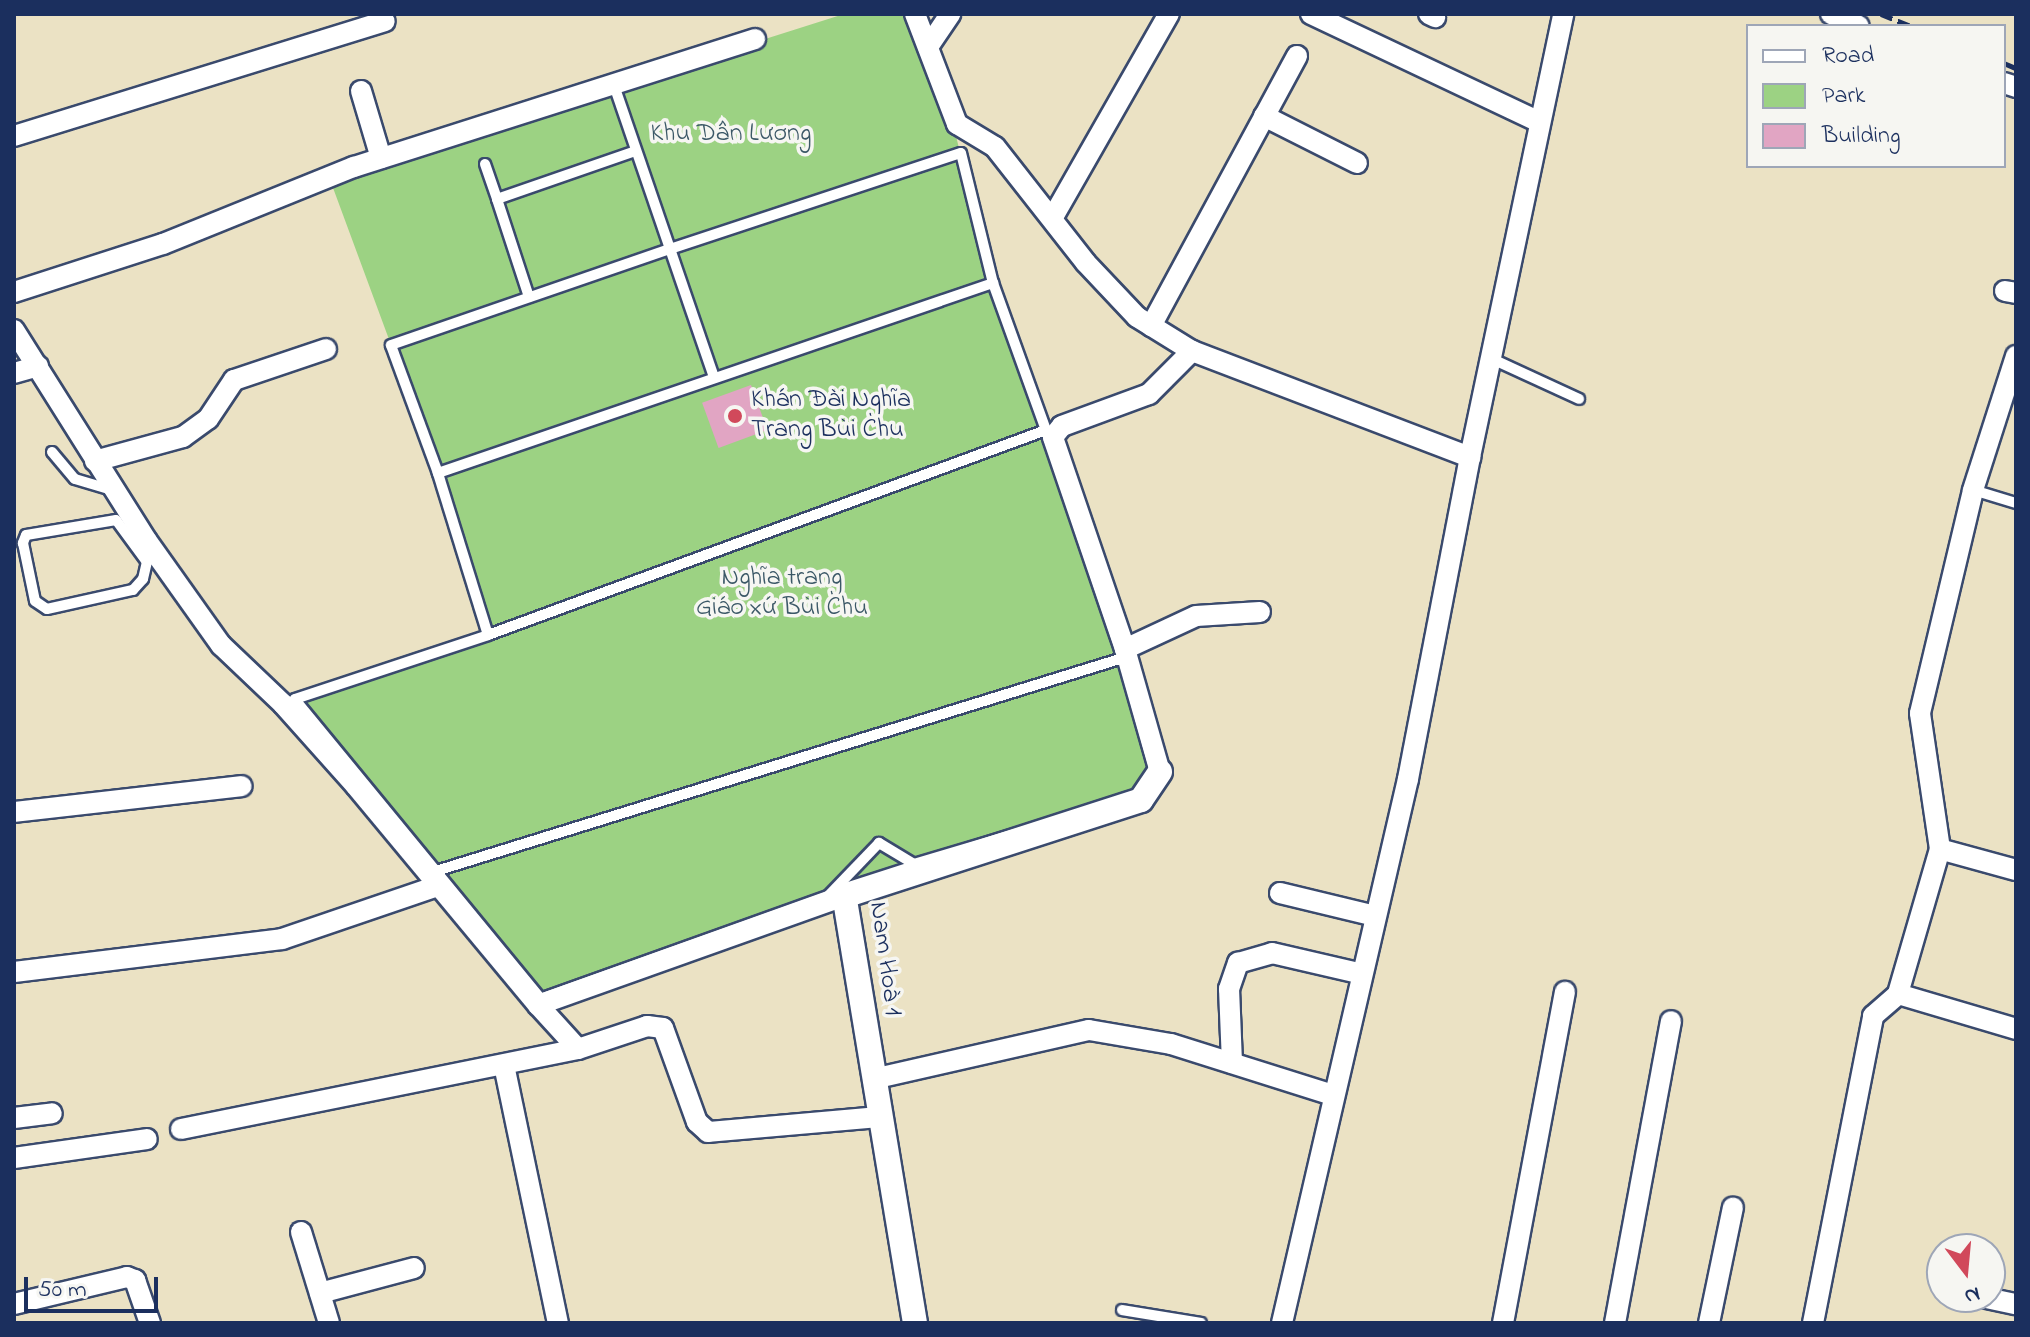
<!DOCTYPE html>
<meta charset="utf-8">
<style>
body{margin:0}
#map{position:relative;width:2030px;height:1337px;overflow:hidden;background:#ebe2c4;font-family:"Indie Flower",sans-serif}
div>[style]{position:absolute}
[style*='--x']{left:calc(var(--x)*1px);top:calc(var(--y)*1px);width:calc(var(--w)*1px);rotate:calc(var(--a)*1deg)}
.green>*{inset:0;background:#9cd283}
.building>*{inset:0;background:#e1a5c3;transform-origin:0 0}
.roads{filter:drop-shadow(2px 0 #3a4a6d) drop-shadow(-2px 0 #3a4a6d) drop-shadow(0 2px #3a4a6d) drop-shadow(0 -2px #3a4a6d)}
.service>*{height:10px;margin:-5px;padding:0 5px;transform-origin:5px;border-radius:5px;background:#fff}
.minor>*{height:20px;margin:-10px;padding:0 10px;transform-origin:10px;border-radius:10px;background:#fff}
.tertiary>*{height:24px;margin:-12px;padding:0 12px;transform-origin:12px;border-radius:12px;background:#fff}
.rail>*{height:5px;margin-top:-2.5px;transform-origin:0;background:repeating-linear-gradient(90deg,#1b2f5e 0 12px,transparent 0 18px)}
.dots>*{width:22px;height:22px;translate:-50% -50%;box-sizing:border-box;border:4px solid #f6f6f2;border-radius:50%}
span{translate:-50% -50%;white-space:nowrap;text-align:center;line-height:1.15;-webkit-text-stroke:7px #f6f6f2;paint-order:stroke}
.park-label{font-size:26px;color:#3b5867}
.poi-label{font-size:26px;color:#1b2f5e}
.left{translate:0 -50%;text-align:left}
.street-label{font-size:26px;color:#1b2f5e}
.frame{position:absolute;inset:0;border:16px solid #1b2f5e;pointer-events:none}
.legend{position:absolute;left:1746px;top:24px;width:260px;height:144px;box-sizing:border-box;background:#f6f6f2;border:2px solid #9ea6b7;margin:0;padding:10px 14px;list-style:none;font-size:24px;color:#1b2f5e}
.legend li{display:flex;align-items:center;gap:16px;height:40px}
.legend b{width:40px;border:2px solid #9ea6b7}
.north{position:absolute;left:1926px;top:1233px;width:80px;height:80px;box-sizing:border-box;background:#f6f6f2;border:2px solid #9ea6b7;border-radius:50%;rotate:164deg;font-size:22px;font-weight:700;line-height:32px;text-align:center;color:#1b2f5e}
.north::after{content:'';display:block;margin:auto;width:28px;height:36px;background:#d1495b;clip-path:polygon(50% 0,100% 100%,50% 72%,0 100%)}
.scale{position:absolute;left:24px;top:1277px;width:134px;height:36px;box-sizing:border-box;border:4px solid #1b2f5e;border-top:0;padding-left:10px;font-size:24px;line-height:28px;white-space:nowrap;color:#1b2f5e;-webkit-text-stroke:6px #f6f6f2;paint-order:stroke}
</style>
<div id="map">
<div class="green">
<div style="clip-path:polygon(844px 14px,909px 14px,951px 116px,994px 289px,1160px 772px,1141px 800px,538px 1005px,283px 704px,482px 632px,438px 472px,329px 177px)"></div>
</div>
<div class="building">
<div style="left:751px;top:385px;width:48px;height:52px;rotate:70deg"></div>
</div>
<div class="roads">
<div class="service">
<div style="--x:616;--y:91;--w:303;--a:71.1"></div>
<div style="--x:485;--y:164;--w:37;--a:71"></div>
<div style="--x:529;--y:297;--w:103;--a:-108.1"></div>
<div style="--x:497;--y:199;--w:147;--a:-19.1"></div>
<div style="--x:1490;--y:358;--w:98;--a:24.7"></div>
<div style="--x:1046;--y:430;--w:241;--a:71.3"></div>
<div style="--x:1123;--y:658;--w:117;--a:74.2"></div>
<div style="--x:1155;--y:771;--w:31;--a:122"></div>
<div style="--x:1139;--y:797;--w:235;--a:163.4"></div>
<div style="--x:914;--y:864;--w:41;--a:-149"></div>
<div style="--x:879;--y:843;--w:74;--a:133.9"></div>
<div style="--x:828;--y:896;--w:305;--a:160.3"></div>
<div style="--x:541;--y:999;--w:388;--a:-129.4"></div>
<div style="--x:295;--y:699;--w:203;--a:-18.3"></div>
<div style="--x:488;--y:635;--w:594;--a:-20.17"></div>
<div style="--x:52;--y:452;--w:35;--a:50"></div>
<div style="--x:75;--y:479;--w:42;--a:16.7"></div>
<div style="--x:438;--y:473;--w:136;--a:-110.2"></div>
<div style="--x:391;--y:345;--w:295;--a:-19"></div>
<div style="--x:670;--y:249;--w:306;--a:-18.3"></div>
<div style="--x:961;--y:153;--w:134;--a:76.2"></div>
<div style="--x:1973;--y:490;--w:45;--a:16.8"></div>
<div style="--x:147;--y:562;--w:52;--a:-126.4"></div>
<div style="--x:116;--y:520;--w:91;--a:170.5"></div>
<div style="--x:26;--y:535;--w:9;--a:111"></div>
<div style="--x:23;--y:543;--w:59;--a:78.3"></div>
<div style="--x:35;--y:601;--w:14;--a:34"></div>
<div style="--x:47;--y:609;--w:88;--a:-12.5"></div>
<div style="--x:133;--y:590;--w:15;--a:-48"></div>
<div style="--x:143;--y:579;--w:17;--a:-77"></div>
<div style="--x:147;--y:562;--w:15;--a:-90"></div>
<div style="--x:488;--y:635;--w:170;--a:-107.2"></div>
<div style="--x:438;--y:473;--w:587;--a:-18.9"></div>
<div style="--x:993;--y:283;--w:156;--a:70.2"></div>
<div style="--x:436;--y:871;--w:719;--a:-17.23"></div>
<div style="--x:1122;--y:1310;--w:80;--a:9.3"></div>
</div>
<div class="minor">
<div style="--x:915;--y:14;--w:118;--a:69.1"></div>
<div style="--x:957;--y:124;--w:44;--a:31.2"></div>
<div style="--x:995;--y:147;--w:147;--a:51.9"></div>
<div style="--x:1086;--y:263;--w:74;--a:46.6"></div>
<div style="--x:1137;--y:317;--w:65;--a:31.7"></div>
<div style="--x:1192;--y:351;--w:298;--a:20.9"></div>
<div style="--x:1470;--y:457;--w:328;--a:100.9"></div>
<div style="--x:1408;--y:779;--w:558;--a:103.04"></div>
<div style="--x:1311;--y:14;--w:250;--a:25.3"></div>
<div style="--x:1429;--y:14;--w:7;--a:27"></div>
<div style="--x:1831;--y:14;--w:30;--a:23"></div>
<div style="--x:928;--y:47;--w:40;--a:-56"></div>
<div style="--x:2004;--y:83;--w:13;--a:18"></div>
<div style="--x:361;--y:91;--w:70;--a:73.4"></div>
<div style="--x:1264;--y:116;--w:104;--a:26.8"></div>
<div style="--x:14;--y:136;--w:388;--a:-17.2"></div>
<div style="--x:1053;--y:217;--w:234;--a:-60.3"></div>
<div style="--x:2005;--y:291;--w:11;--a:10"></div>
<div style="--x:14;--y:292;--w:157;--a:-17.9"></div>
<div style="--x:163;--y:244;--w:206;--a:-22"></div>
<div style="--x:354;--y:167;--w:421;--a:-17.7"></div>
<div style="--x:1151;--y:326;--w:307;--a:-61.6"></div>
<div style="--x:14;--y:330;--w:249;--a:57.8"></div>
<div style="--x:147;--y:541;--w:128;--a:54.6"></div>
<div style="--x:221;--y:645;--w:86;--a:43.6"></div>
<div style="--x:283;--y:704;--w:110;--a:48.3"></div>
<div style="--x:356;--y:786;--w:285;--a:50.3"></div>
<div style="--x:538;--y:1005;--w:325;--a:-19.6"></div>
<div style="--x:14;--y:373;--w:25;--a:-16"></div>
<div style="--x:1470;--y:457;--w:453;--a:-78.1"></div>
<div style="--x:95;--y:461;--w:91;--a:-15.3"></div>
<div style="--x:183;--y:437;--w:31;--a:-36"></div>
<div style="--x:208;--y:419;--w:47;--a:-56.3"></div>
<div style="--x:234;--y:380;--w:97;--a:-18.6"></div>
<div style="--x:1125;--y:649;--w:78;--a:-24.9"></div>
<div style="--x:1196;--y:616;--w:64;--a:-3.6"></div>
<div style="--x:1160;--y:772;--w:128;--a:-105.9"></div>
<div style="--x:1125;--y:649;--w:224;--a:-108.8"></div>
<div style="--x:1053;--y:437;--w:14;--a:-51"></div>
<div style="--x:1062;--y:426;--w:93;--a:-20.2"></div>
<div style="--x:1149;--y:394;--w:61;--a:-45"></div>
<div style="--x:14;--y:812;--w:229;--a:-6.5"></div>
<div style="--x:1940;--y:849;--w:137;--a:-98.4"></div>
<div style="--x:1920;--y:713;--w:229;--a:-76.6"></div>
<div style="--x:1973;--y:490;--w:141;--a:-72.2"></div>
<div style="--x:2016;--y:870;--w:79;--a:-164.6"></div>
<div style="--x:1940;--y:849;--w:151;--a:106.2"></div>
<div style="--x:1898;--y:994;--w:123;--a:16.5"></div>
<div style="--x:1280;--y:893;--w:98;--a:13.6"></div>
<div style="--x:14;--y:972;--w:270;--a:-7"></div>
<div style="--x:282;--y:939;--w:162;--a:-18.8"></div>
<div style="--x:538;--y:1005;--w:59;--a:47.7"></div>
<div style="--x:578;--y:1049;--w:73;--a:-18.4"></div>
<div style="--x:647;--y:1026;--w:16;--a:7"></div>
<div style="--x:663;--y:1028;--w:100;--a:70.1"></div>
<div style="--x:697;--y:1122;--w:15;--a:42"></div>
<div style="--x:708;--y:1132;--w:173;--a:-5"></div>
<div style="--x:1232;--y:1063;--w:74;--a:-92.3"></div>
<div style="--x:1229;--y:989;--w:28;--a:-71"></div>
<div style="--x:1238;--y:963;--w:35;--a:-16"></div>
<div style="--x:1272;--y:953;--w:92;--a:13.1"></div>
<div style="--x:504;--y:1065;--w:264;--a:78.2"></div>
<div style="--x:873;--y:1079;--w:221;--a:-12.8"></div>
<div style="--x:1089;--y:1030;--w:83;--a:9.7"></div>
<div style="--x:1171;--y:1044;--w:170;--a:17.5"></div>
<div style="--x:14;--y:1118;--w:38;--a:-7"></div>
<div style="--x:181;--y:1129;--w:405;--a:-11.4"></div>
<div style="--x:14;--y:1158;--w:134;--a:-8.1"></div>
<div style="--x:301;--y:1232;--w:95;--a:72.9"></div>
<div style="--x:320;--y:1293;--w:97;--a:-14.9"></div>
<div style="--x:1982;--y:1297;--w:35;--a:12"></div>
<div style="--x:14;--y:1304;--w:116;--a:-13.4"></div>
<div style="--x:127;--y:1277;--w:9;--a:21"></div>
<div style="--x:135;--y:1280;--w:46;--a:70.8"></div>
<div style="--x:1503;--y:1323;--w:337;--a:-79.4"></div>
<div style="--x:1615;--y:1323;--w:307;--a:-79.5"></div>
<div style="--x:1709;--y:1323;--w:118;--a:-78.3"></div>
<div style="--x:1813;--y:1323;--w:313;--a:-78.9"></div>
<div style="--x:1873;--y:1016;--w:33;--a:-41"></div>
</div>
<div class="tertiary">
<div style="--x:915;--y:1323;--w:433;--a:-99.4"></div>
<div style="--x:844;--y:896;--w:312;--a:-17.9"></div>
<div style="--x:1141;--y:800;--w:34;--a:-56"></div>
</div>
</div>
<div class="rail">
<div style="--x:1881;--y:14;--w:31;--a:22"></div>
<div style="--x:2004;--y:63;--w:13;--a:23"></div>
</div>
<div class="dots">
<div style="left:735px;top:416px;background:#d1495b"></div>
</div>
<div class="park-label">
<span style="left:731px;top:135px">Khu Dân Lương</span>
<span style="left:782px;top:594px">Nghĩa trang<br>Giáo xứ Bùi Chu</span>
</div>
<div class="poi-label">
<span class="left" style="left:751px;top:416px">Khán Đài Nghĩa<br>Trang Bùi Chu</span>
</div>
<div class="street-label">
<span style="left:884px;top:959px;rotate:82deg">Nam Hoà 1</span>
</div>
<div class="frame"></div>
<ul class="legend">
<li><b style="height:10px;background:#fff"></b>Road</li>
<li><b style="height:22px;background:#9cd283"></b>Park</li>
<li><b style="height:22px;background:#e1a5c3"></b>Building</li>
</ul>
<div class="north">N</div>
<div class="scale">50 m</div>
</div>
